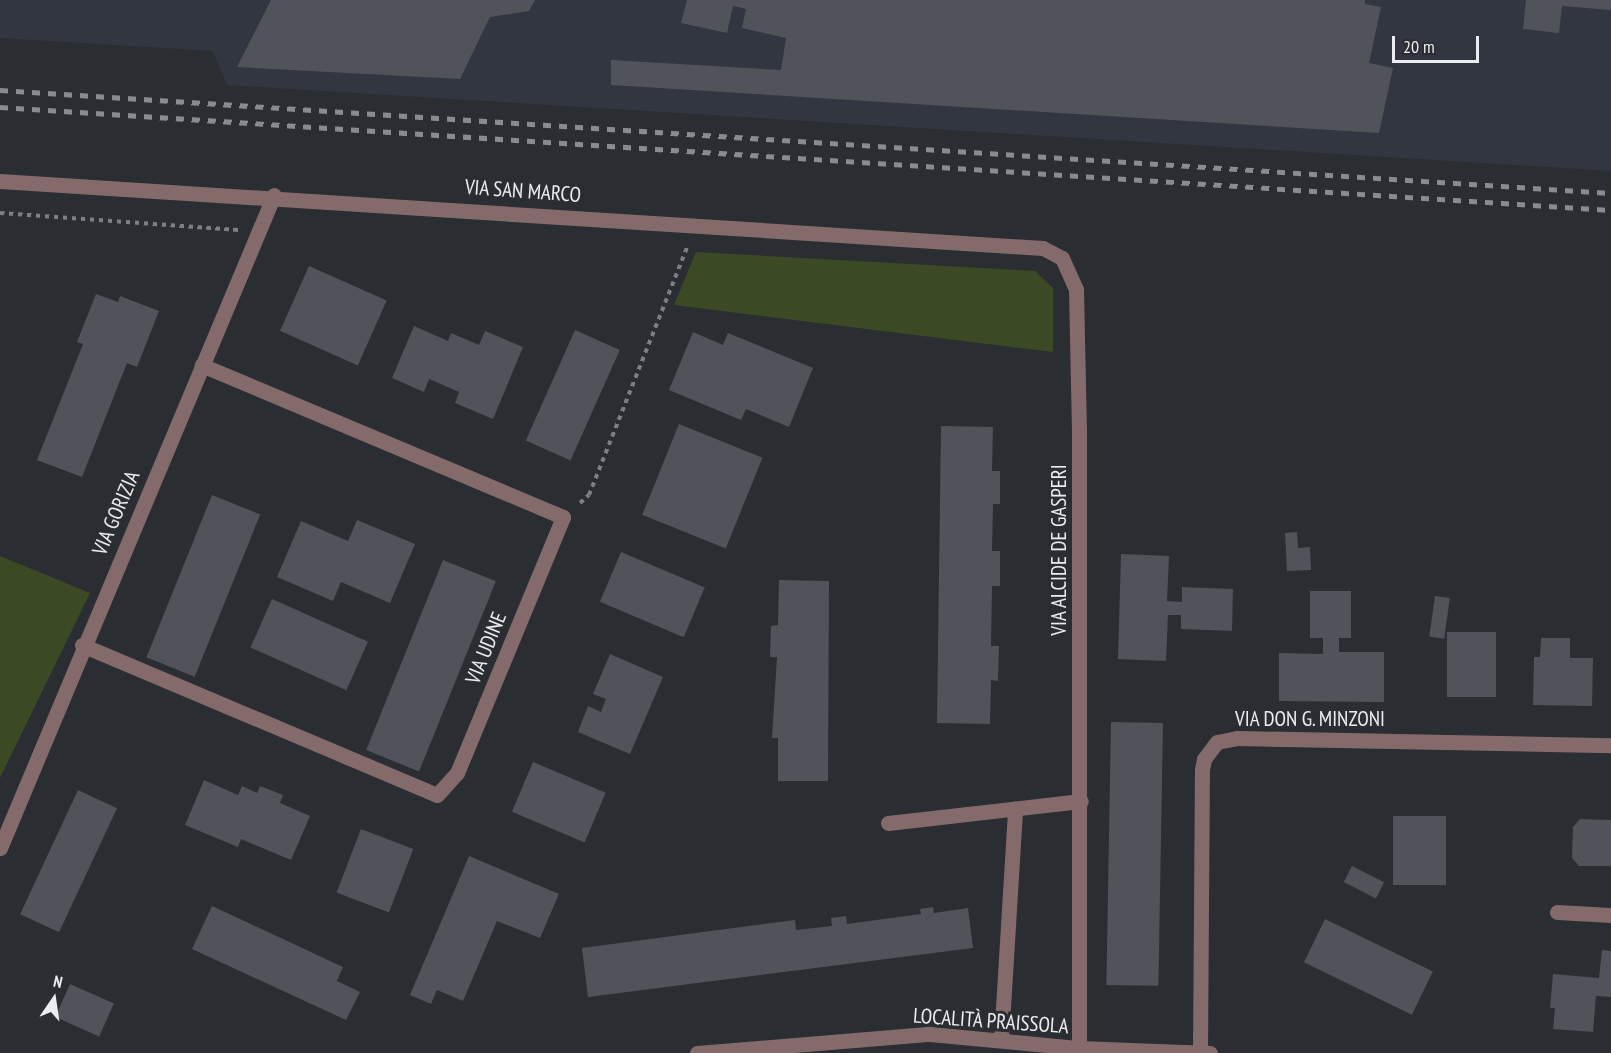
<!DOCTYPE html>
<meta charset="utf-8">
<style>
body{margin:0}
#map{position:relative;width:1611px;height:1053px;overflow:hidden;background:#2a2d32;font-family:"PT Sans Narrow",sans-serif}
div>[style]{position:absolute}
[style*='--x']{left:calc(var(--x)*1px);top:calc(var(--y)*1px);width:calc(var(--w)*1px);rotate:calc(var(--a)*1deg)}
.built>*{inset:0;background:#313641}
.green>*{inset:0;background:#3b4a25}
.building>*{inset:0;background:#51535a;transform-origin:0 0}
.path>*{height:4px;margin-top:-2px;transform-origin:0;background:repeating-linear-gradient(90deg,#7c7f83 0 4.5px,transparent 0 9px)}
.minor>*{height:15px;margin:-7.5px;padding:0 7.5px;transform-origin:7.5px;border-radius:7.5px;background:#856a6c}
.rail>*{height:4.5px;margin-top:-2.25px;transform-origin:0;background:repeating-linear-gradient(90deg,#888b8f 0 8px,transparent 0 16px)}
span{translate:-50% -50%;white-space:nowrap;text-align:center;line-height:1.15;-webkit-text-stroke:6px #2a2d32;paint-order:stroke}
.street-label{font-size:21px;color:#eaecef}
.north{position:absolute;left:24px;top:969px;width:60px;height:60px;-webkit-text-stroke:4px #2a2d32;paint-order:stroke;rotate:13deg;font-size:16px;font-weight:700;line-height:24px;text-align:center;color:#eaecef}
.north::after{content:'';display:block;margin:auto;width:21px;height:27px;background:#eaecef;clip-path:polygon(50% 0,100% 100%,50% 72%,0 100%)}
.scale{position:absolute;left:1392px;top:36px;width:87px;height:27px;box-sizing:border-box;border:3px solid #eaecef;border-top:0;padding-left:8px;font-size:18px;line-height:21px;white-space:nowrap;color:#eaecef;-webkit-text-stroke:4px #2a2d32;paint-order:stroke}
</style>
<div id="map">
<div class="built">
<div style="clip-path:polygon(0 0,1611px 0,1611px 171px,227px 85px,213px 51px,0 38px)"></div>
</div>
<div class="green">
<div style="clip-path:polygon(696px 252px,1035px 271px,1053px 288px,1053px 352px,674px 305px)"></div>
<div style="clip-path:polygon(0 556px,90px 593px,0 778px)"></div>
</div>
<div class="building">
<div style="clip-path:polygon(271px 0,535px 0,529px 11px,490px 17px,460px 79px,237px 67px)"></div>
<div style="clip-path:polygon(687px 0,1365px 0,1365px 4px,1381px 7px,1369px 63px,1393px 68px,1379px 133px,611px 85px,611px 60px,781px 70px,786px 38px,742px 28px,746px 9px,733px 6px,727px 33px,681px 23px)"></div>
<div style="clip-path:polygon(1526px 0,1611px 0,1611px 10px,1562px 6px,1559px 33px,1523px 29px)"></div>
<div style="left:309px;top:266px;width:85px;height:71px;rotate:24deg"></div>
<div style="clip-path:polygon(96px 294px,118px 302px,120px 296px,159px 311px,137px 367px,127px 363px,82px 477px,37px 460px,83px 344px,77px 342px)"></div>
<div style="clip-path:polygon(414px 326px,448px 341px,451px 333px,479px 345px,485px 331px,523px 347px,493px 419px,455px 403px,459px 392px,429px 379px,424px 392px,392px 378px)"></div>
<div style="left:575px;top:330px;width:49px;height:121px;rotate:24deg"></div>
<div style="clip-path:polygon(693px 332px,723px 345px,728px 333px,813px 368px,789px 427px,746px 409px,741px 420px,669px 390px)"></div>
<div style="left:679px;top:424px;width:90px;height:98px;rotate:22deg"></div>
<div style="clip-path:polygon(941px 426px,993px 427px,992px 471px,1000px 471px,1000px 504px,993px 504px,992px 551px,1000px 551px,1000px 586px,992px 586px,991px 646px,999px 646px,998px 681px,991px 680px,990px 724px,937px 723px)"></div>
<div style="left:212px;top:495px;width:52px;height:175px;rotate:22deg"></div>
<div style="clip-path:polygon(357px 520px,415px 544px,390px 603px,341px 582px,333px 601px,277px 577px,301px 521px,348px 541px)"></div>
<div style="clip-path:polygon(1297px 532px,1298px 548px,1310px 547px,1311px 570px,1287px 571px,1285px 533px)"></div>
<div style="left:621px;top:552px;width:91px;height:54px;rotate:23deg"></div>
<div style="clip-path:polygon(1121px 554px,1169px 556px,1167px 601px,1182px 602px,1182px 587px,1233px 589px,1232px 631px,1181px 629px,1181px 615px,1168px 615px,1166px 661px,1118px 659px)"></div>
<div style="left:443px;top:560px;width:57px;height:205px;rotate:22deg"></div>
<div style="clip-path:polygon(779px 580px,829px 581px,828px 781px,778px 781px,778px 738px,772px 738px,777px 657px,770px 657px,771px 626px,778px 625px)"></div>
<div style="clip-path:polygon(1310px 591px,1351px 591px,1351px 638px,1339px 638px,1339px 652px,1384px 652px,1384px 702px,1279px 701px,1279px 653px,1323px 654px,1323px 638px,1310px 638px)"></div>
<div style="left:1435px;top:596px;width:15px;height:41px;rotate:8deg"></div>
<div style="left:272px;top:599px;width:105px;height:53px;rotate:24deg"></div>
<div style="left:1447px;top:632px;width:49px;height:65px"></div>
<div style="clip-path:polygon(1541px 638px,1570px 638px,1570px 658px,1593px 658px,1592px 706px,1533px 705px,1534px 657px,1540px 657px)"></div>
<div style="clip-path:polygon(610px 654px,663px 677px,630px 754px,578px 732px,588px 706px,601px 712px,606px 699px,593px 694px)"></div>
<div style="left:1111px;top:722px;width:52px;height:263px;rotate:1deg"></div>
<div style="left:533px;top:762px;width:79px;height:54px;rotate:23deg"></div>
<div style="clip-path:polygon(204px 780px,238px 795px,242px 786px,257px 793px,260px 786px,283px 795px,280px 803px,310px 816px,291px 860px,241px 839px,238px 847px,185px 825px)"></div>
<div style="left:78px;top:790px;width:43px;height:137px;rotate:25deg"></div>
<div style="left:1393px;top:816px;width:53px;height:69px"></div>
<div style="clip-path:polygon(1580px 819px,1611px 820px,1611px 866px,1579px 866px,1572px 858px,1573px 827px)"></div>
<div style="left:361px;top:829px;width:56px;height:68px;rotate:21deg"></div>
<div style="clip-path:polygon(469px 856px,559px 894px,540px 938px,497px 921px,463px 1001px,437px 990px,431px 1004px,410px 995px)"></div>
<div style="left:1352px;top:866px;width:36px;height:18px;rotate:27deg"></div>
<div style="clip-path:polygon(212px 906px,343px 967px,337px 981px,360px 992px,346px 1020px,192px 949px)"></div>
<div style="clip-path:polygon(933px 907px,934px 913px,968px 908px,973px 948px,588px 997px,582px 948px,795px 920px,796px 930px,832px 926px,831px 918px,846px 916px,847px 924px,921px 914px,920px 909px)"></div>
<div style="left:1325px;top:919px;width:120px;height:48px;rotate:26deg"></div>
<div style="clip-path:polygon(1602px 950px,1611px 951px,1611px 997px,1596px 996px,1593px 1032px,1553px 1029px,1555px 1008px,1550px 1008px,1553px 974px,1599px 978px)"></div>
<div style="left:70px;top:984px;width:48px;height:36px;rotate:24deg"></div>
</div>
<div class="path">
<div style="--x:0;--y:213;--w:239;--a:4.1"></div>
<div style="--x:580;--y:503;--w:12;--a:-42"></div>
<div style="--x:589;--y:495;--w:269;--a:-68.4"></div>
</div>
<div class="minor">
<div style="--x:0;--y:181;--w:1045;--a:3.68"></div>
<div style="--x:1043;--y:248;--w:21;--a:28"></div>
<div style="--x:1062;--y:258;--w:34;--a:66"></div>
<div style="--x:1076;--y:289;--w:144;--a:88.8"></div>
<div style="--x:1079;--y:433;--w:620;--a:90"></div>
<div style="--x:82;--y:645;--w:385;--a:22.9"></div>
<div style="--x:437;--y:795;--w:30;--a:-48"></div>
<div style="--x:457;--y:773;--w:277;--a:-67.5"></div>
<div style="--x:563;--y:517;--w:392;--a:-157.2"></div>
<div style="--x:888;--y:823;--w:194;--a:-6.5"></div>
<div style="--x:0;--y:848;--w:708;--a:-67.24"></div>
<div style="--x:1557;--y:912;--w:54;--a:3.2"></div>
<div style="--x:1001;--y:1040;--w:232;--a:-86.5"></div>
<div style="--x:1200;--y:1052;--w:282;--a:-89.6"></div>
<div style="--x:1202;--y:770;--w:11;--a:-80"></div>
<div style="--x:1204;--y:759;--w:21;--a:-53"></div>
<div style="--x:1217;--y:742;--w:20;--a:-11"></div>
<div style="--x:1237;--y:738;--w:374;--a:1.1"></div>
<div style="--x:697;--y:1053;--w:234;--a:-4.7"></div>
<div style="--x:930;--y:1034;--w:150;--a:5.4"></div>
<div style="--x:1079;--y:1048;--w:131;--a:2.2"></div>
</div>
<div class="rail">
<div style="--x:0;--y:90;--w:1614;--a:3.66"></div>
<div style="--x:0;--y:107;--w:1614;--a:3.66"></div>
</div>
<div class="street-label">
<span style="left:523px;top:191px;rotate:4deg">VIA SAN MARCO</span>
<span style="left:116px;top:513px;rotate:-67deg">VIA GORIZIA</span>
<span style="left:1059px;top:550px;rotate:-90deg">VIA ALCIDE DE GASPERI</span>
<span style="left:486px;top:648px;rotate:-68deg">VIA UDINE</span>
<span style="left:1310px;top:719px">VIA DON G. MINZONI</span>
<span style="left:991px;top:1021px;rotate:4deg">LOCALITÀ PRAISSOLA</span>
</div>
<div class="north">N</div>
<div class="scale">20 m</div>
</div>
